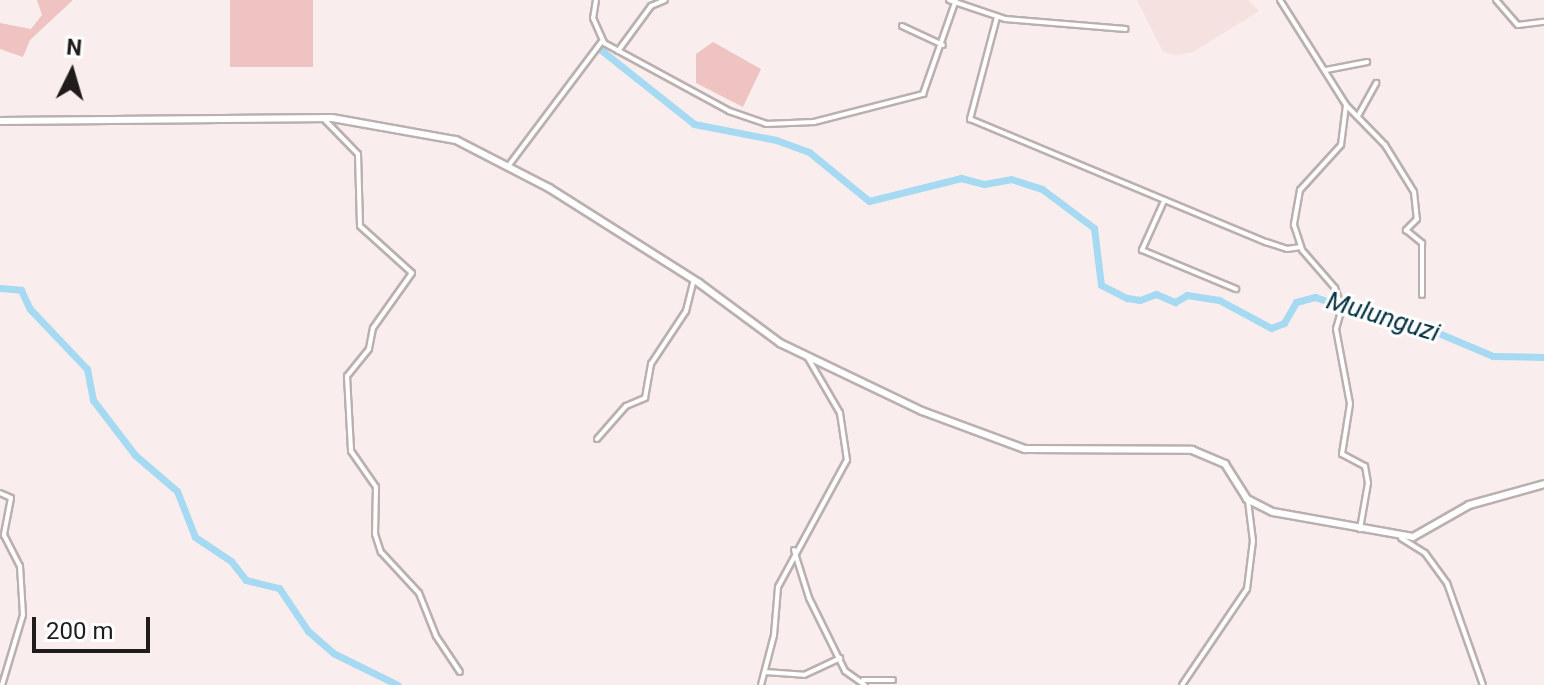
<!DOCTYPE html>
<style>
body{margin:0}
#map{position:relative;width:1544px;height:685px;overflow:hidden;background:#f9eeed;font-family:Roboto,sans-serif}
div>[style]{position:absolute}
[style*='--x']{left:calc(var(--x)*1px);top:calc(var(--y)*1px);width:calc(var(--w)*1px);rotate:calc(var(--a)*1deg)}
.built>*{inset:0;background:#f5e1e0}
.green>*{inset:0;background:#eec3c1;transform-origin:0 0}
.river>*{height:7px;margin:-3.5px;padding:0 3.5px;transform-origin:3.5px;border-radius:3.5px;background:#a6daf2}
.roads{filter:drop-shadow(2px 0 #bab0af) drop-shadow(-2px 0 #bab0af) drop-shadow(0 2px #bab0af) drop-shadow(0 -2px #bab0af)}
.street>*{height:4px;margin:-2px;padding:0 2px;transform-origin:2px;border-radius:2px;background:#fff}
.secondary>*{height:6px;margin:-3px;padding:0 3px;transform-origin:3px;border-radius:3px;background:#fff}
span{translate:-50% -50%;white-space:nowrap;text-align:center;line-height:1.15;-webkit-text-stroke:6px #fff;paint-order:stroke}
.water-label{font-size:26px;color:#033242;font-style:italic}
.north{position:absolute;left:32px;top:32px;width:80px;height:80px;-webkit-text-stroke:6px #fff;paint-order:stroke;rotate:5deg;font-size:22px;font-weight:700;line-height:32px;text-align:center;color:#1f1c1b}
.north::after{content:'';display:block;margin:auto;width:28px;height:36px;background:#1f1c1b;clip-path:polygon(50% 0,100% 100%,50% 72%,0 100%)}
.scale{position:absolute;left:32px;top:617px;width:118px;height:36px;box-sizing:border-box;border:4px solid #1f1c1b;border-top:0;padding-left:10px;font-size:24px;line-height:28px;white-space:nowrap;color:#1f1c1b;-webkit-text-stroke:6px #fff;paint-order:stroke}
</style>
<div id="map">
<div class="built">
<div style="clip-path:polygon(1137px 0,1248px 0,1259px 11px,1193px 52px,1176px 55px,1163px 52px)"></div>
</div>
<div class="green">
<div style="clip-path:polygon(37px 0,73px 0,30px 40px,23px 57px,0 49px,0 23px,31px 29px,42px 15px)"></div>
<div style="left:230px;top:0;width:83px;height:67px"></div>
<div style="clip-path:polygon(713px 42px,761px 69px,743px 107px,696px 83px,696px 54px)"></div>
</div>
<div class="river">
<div style="--x:596;--y:46;--w:125;--a:38.5"></div>
<div style="--x:694;--y:124;--w:84;--a:11"></div>
<div style="--x:776;--y:140;--w:35;--a:20"></div>
<div style="--x:809;--y:152;--w:77;--a:39.2"></div>
<div style="--x:869;--y:201;--w:95;--a:-14"></div>
<div style="--x:961;--y:178;--w:24;--a:15"></div>
<div style="--x:984;--y:184;--w:27;--a:-10"></div>
<div style="--x:1011;--y:179;--w:33;--a:18"></div>
<div style="--x:1042;--y:189;--w:65;--a:36.9"></div>
<div style="--x:1094;--y:228;--w:57;--a:83"></div>
<div style="--x:1101;--y:285;--w:29;--a:27"></div>
<div style="--x:1127;--y:298;--w:13;--a:9"></div>
<div style="--x:1140;--y:300;--w:17;--a:-21"></div>
<div style="--x:1156;--y:294;--w:21;--a:23"></div>
<div style="--x:1175;--y:302;--w:14;--a:-30"></div>
<div style="--x:1187;--y:295;--w:32;--a:9"></div>
<div style="--x:1219;--y:300;--w:59;--a:28.3"></div>
<div style="--x:1271;--y:328;--w:14;--a:-21"></div>
<div style="--x:1284;--y:323;--w:24;--a:-60"></div>
<div style="--x:1296;--y:302;--w:20;--a:-15"></div>
<div style="--x:1315;--y:297;--w:65;--a:19"></div>
<div style="--x:1376;--y:318;--w:34;--a:5"></div>
<div style="--x:1410;--y:321;--w:90;--a:22.9"></div>
<div style="--x:1493;--y:356;--w:51;--a:1.1"></div>
<div style="--x:0;--y:288;--w:21;--a:5"></div>
<div style="--x:21;--y:290;--w:21;--a:65"></div>
<div style="--x:30;--y:309;--w:83;--a:46.5"></div>
<div style="--x:87;--y:369;--w:32;--a:79"></div>
<div style="--x:93;--y:400;--w:69;--a:52.6"></div>
<div style="--x:135;--y:455;--w:55;--a:40.6"></div>
<div style="--x:177;--y:491;--w:49;--a:68.6"></div>
<div style="--x:195;--y:537;--w:43;--a:33.7"></div>
<div style="--x:231;--y:561;--w:24;--a:52"></div>
<div style="--x:246;--y:580;--w:34;--a:14"></div>
<div style="--x:279;--y:588;--w:52;--a:56"></div>
<div style="--x:308;--y:631;--w:33;--a:41"></div>
<div style="--x:333;--y:653;--w:72;--a:26.2"></div>
</div>
<div class="roads">
<div class="street">
<div style="--x:596;--y:0;--w:18;--a:99"></div>
<div style="--x:593;--y:18;--w:27;--a:66"></div>
<div style="--x:604;--y:43;--w:142;--a:28.5"></div>
<div style="--x:729;--y:111;--w:39;--a:19"></div>
<div style="--x:766;--y:124;--w:48;--a:-2.4"></div>
<div style="--x:814;--y:122;--w:113;--a:-14.4"></div>
<div style="--x:923;--y:94;--w:100;--a:-70.7"></div>
<div style="--x:949;--y:0;--w:59;--a:18.7"></div>
<div style="--x:1005;--y:19;--w:121;--a:4.7"></div>
<div style="--x:1280;--y:0;--w:124;--a:57.8"></div>
<div style="--x:1346;--y:105;--w:56;--a:45.7"></div>
<div style="--x:1385;--y:145;--w:55;--a:58.3"></div>
<div style="--x:1414;--y:192;--w:27;--a:84"></div>
<div style="--x:1417;--y:219;--w:16;--a:135"></div>
<div style="--x:1406;--y:230;--w:21;--a:39"></div>
<div style="--x:1422;--y:243;--w:52;--a:90"></div>
<div style="--x:1496;--y:0;--w:33;--a:49"></div>
<div style="--x:1518;--y:25;--w:26;--a:-7"></div>
<div style="--x:997;--y:17;--w:106;--a:104.8"></div>
<div style="--x:970;--y:119;--w:321;--a:22.6"></div>
<div style="--x:1266;--y:242;--w:22;--a:18"></div>
<div style="--x:1287;--y:249;--w:14;--a:-8"></div>
<div style="--x:902;--y:26;--w:45;--a:24.9"></div>
<div style="--x:618;--y:51;--w:56;--a:-53.7"></div>
<div style="--x:651;--y:6;--w:15;--a:-23"></div>
<div style="--x:1326;--y:70;--w:42;--a:-11"></div>
<div style="--x:1346;--y:105;--w:40;--a:97.1"></div>
<div style="--x:1341;--y:145;--w:61;--a:132.3"></div>
<div style="--x:1300;--y:190;--w:36;--a:100"></div>
<div style="--x:1294;--y:225;--w:26;--a:72"></div>
<div style="--x:1302;--y:250;--w:50;--a:49"></div>
<div style="--x:1335;--y:288;--w:21;--a:71"></div>
<div style="--x:1342;--y:308;--w:22;--a:106"></div>
<div style="--x:1336;--y:329;--w:76;--a:79.4"></div>
<div style="--x:1350;--y:404;--w:51;--a:99.1"></div>
<div style="--x:1342;--y:454;--w:26;--a:28"></div>
<div style="--x:1365;--y:466;--w:17;--a:80"></div>
<div style="--x:1368;--y:483;--w:47;--a:99.9"></div>
<div style="--x:1358;--y:116;--w:38;--a:-61"></div>
<div style="--x:323;--y:118;--w:50;--a:45.8"></div>
<div style="--x:358;--y:154;--w:72;--a:88.4"></div>
<div style="--x:360;--y:226;--w:70;--a:42.1"></div>
<div style="--x:412;--y:273;--w:67;--a:125.3"></div>
<div style="--x:373;--y:328;--w:21;--a:101"></div>
<div style="--x:369;--y:349;--w:35;--a:129"></div>
<div style="--x:347;--y:376;--w:75;--a:86.9"></div>
<div style="--x:351;--y:451;--w:44;--a:55.2"></div>
<div style="--x:376;--y:487;--w:47;--a:91.2"></div>
<div style="--x:375;--y:534;--w:19;--a:72"></div>
<div style="--x:381;--y:552;--w:56;--a:47.2"></div>
<div style="--x:419;--y:593;--w:46;--a:68.4"></div>
<div style="--x:436;--y:636;--w:43;--a:56.3"></div>
<div style="--x:509;--y:165;--w:155;--a:-53.1"></div>
<div style="--x:1164;--y:201;--w:54;--a:114.2"></div>
<div style="--x:1142;--y:250;--w:102;--a:22.5"></div>
<div style="--x:597;--y:439;--w:44;--a:-48.7"></div>
<div style="--x:626;--y:406;--w:21;--a:-23"></div>
<div style="--x:645;--y:398;--w:35;--a:-80"></div>
<div style="--x:651;--y:364;--w:64;--a:-56.6"></div>
<div style="--x:686;--y:311;--w:32;--a:-76"></div>
<div style="--x:0;--y:493;--w:12;--a:24"></div>
<div style="--x:11;--y:498;--w:38;--a:101"></div>
<div style="--x:4;--y:535;--w:35;--a:63"></div>
<div style="--x:20;--y:566;--w:49;--a:86.5"></div>
<div style="--x:23;--y:615;--w:73;--a:106.7"></div>
<div style="--x:1401;--y:538;--w:28;--a:32"></div>
<div style="--x:1425;--y:553;--w:37;--a:54"></div>
<div style="--x:1447;--y:583;--w:108;--a:70.6"></div>
<div style="--x:794;--y:550;--w:50;--a:72.6"></div>
<div style="--x:809;--y:598;--w:81;--a:63.7"></div>
<div style="--x:845;--y:671;--w:24;--a:35"></div>
<div style="--x:765;--y:672;--w:39;--a:4"></div>
<div style="--x:804;--y:675;--w:40;--a:-25"></div>
<div style="--x:863;--y:680;--w:30;--a:0"></div>
<div style="--x:761;--y:685;--w:52;--a:-75.4"></div>
<div style="--x:774;--y:635;--w:48;--a:-85.2"></div>
<div style="--x:778;--y:587;--w:145;--a:-61.5"></div>
<div style="--x:847;--y:460;--w:48;--a:-98.5"></div>
<div style="--x:840;--y:413;--w:64;--a:-120.2"></div>
<div style="--x:1182;--y:685;--w:116;--a:-55.9"></div>
<div style="--x:1247;--y:589;--w:48;--a:-82.9"></div>
<div style="--x:1253;--y:541;--w:40;--a:-97.1"></div>
</div>
<div class="secondary">
<div style="--x:0;--y:121;--w:332;--a:-0.5"></div>
<div style="--x:332;--y:118;--w:126;--a:10.1"></div>
<div style="--x:456;--y:140;--w:105;--a:27.3"></div>
<div style="--x:549;--y:188;--w:178;--a:32.3"></div>
<div style="--x:699;--y:283;--w:101;--a:36.5"></div>
<div style="--x:780;--y:343;--w:157;--a:25.6"></div>
<div style="--x:922;--y:411;--w:110;--a:20.3"></div>
<div style="--x:1025;--y:449;--w:167;--a:0.3"></div>
<div style="--x:1192;--y:450;--w:36;--a:23"></div>
<div style="--x:1225;--y:464;--w:41;--a:57.8"></div>
<div style="--x:1247;--y:499;--w:29;--a:27"></div>
<div style="--x:1273;--y:512;--w:142;--a:10.1"></div>
<div style="--x:1413;--y:537;--w:64;--a:-29.7"></div>
<div style="--x:1469;--y:505;--w:78;--a:-15.6"></div>
</div>
</div>
<div class="water-label">
<span style="left:1383px;top:317px;rotate:17deg">Mulunguzi</span>
</div>
<div class="north">N</div>
<div class="scale">200 m</div>
</div>
